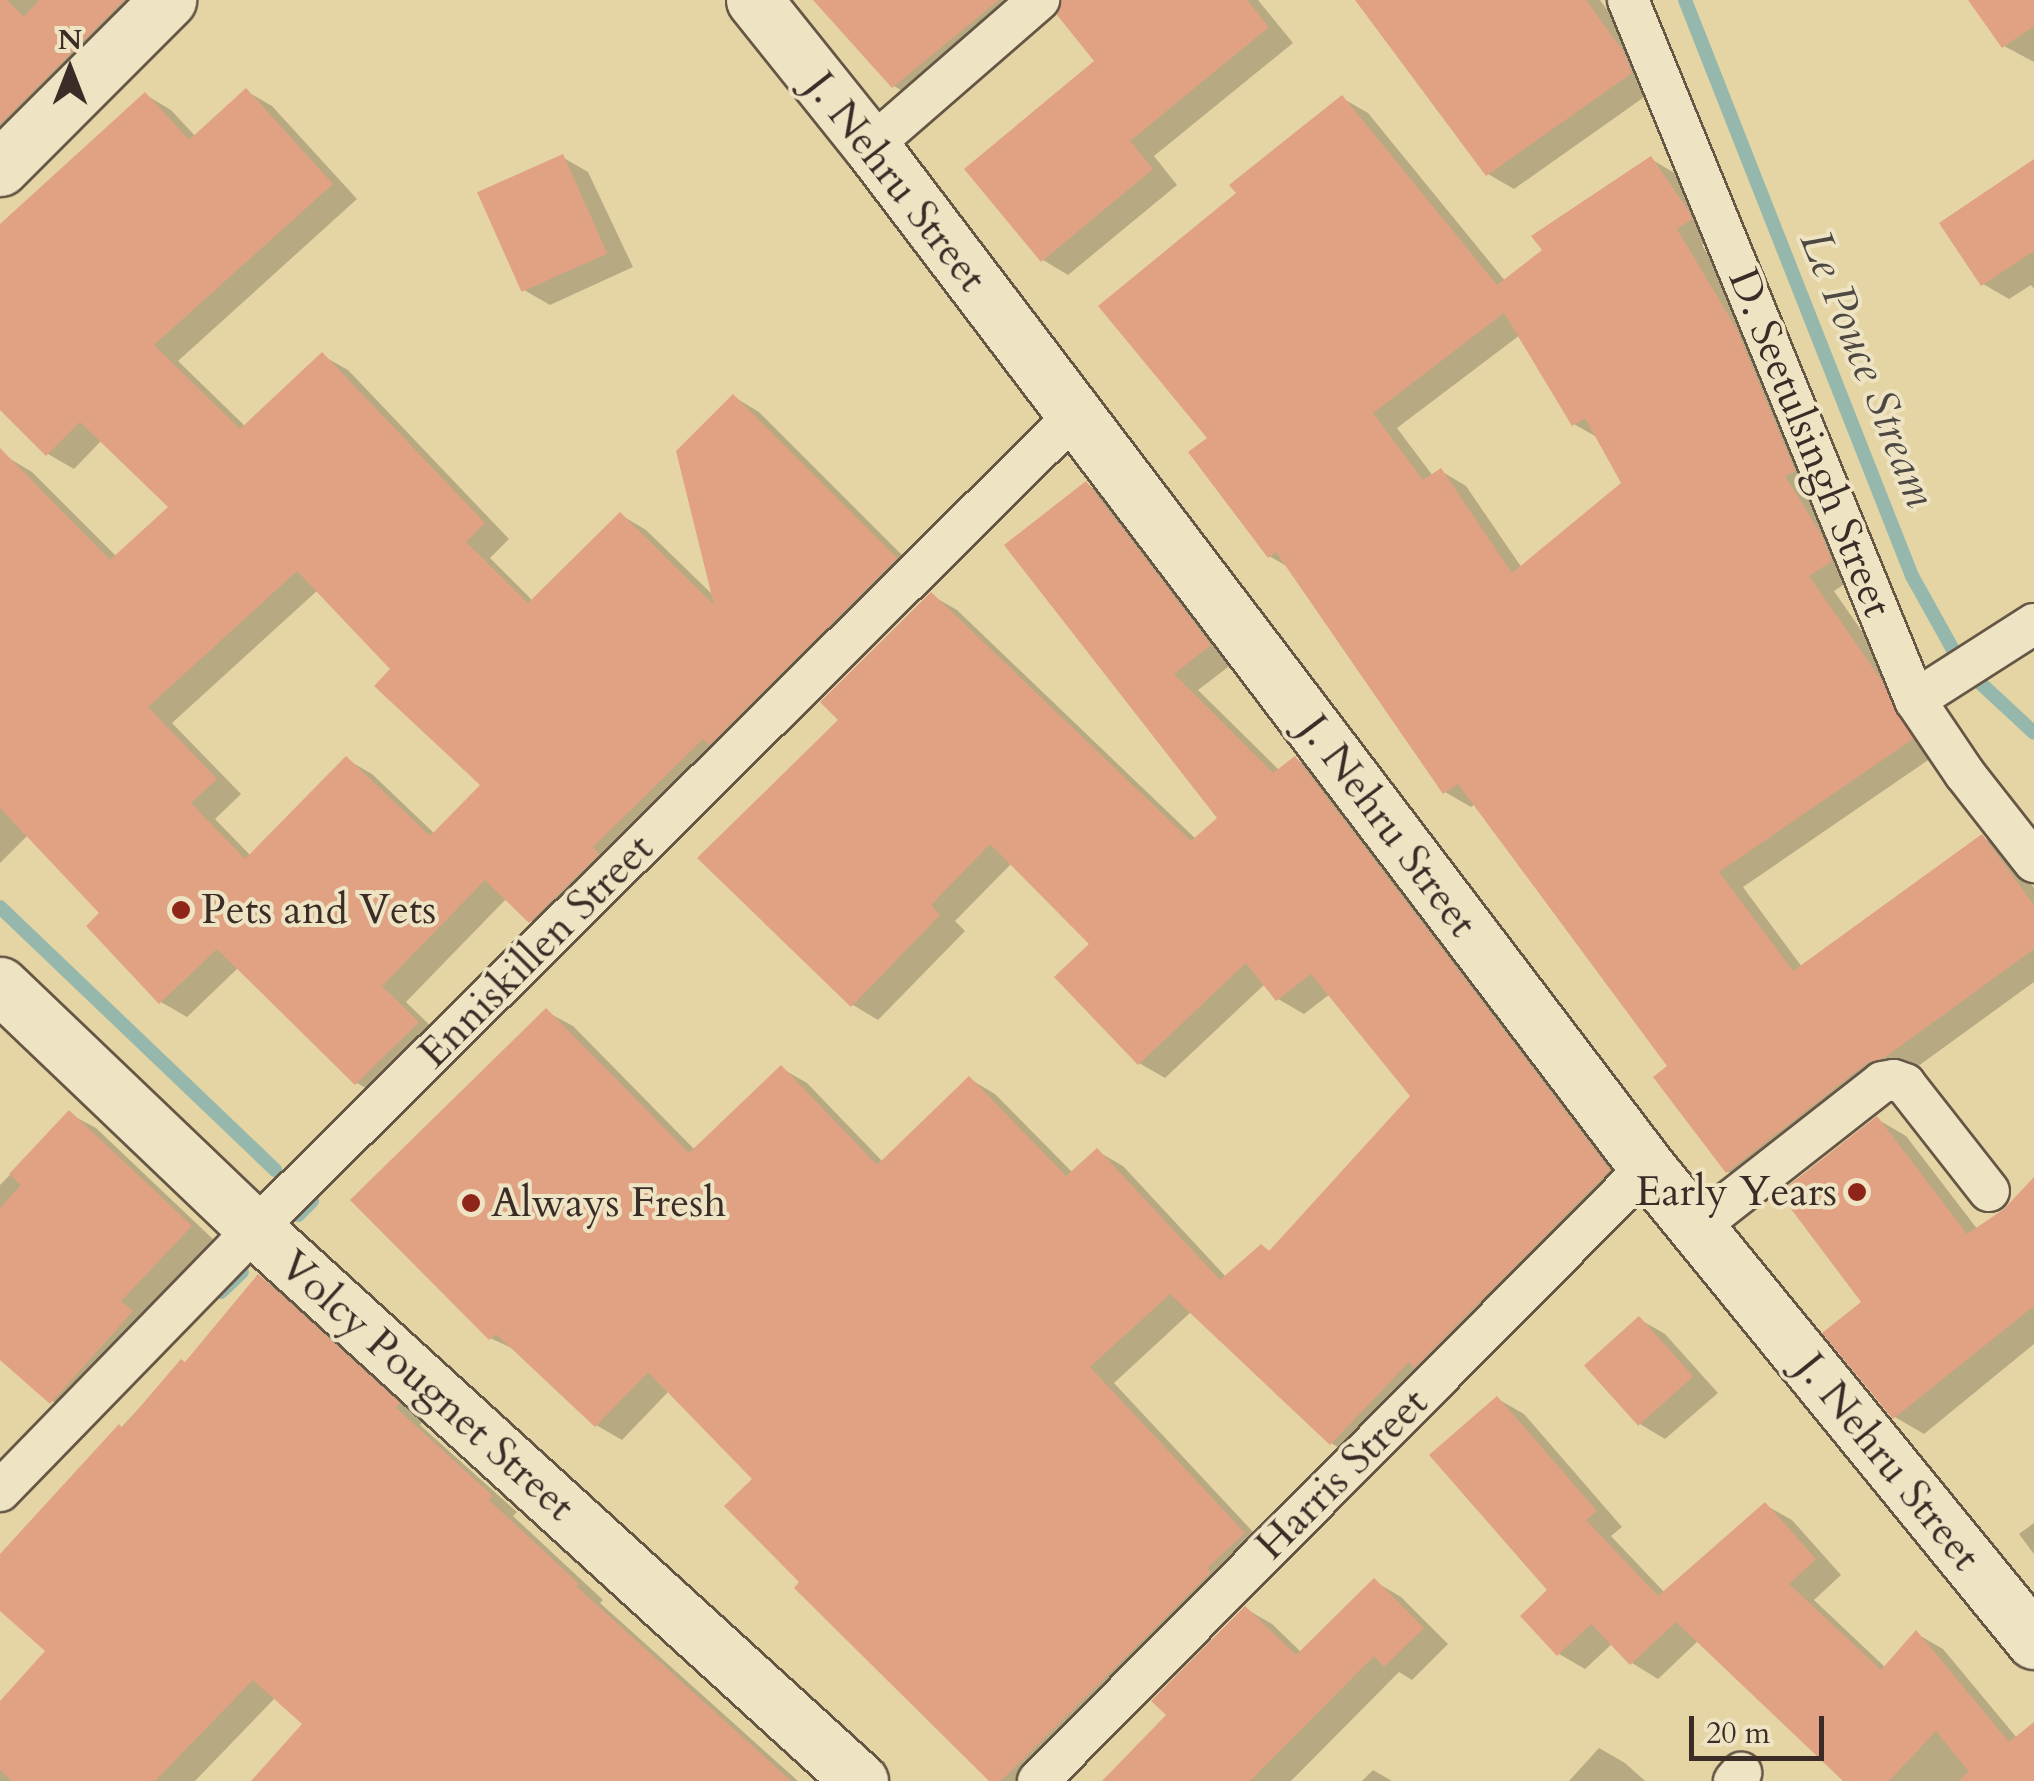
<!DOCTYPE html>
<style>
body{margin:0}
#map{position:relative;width:2034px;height:1781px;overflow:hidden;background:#e5d5a4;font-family:Cardo,serif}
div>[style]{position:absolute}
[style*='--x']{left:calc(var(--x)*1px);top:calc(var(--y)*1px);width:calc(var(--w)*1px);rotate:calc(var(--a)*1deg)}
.shadow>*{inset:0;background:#0003}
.stream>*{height:14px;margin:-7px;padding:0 7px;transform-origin:7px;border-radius:7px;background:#96b8ac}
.building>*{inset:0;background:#e1a283;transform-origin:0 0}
.roads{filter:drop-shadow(2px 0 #665646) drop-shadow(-2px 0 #665646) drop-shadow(0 2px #665646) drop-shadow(0 -2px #665646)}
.street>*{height:40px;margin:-20px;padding:0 20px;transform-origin:20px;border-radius:20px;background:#eee4c4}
.secondary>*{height:55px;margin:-27.5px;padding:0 27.5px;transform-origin:27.5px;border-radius:27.5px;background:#eee4c4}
.dots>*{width:28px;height:28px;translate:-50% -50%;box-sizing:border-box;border:5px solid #eee4c4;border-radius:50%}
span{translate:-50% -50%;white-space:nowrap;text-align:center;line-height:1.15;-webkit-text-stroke:8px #eee4c4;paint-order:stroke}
.street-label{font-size:42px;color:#3b2c27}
.poi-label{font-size:42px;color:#3b2c27}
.left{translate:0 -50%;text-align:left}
.right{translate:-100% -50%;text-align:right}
.water-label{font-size:45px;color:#4d4842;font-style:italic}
.north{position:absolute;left:20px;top:20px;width:100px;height:100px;-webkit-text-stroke:8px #eee4c4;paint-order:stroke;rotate:0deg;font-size:28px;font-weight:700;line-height:40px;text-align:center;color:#3b2c27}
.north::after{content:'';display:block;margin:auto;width:35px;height:45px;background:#3b2c27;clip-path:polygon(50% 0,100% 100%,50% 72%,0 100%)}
.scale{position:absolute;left:1689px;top:1716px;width:135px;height:45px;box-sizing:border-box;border:5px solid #3b2c27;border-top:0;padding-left:12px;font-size:30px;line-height:35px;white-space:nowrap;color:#3b2c27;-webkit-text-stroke:8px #eee4c4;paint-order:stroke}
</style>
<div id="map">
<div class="shadow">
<div style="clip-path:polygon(0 0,166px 0,0 161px)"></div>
<div style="clip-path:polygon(817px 0,1042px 0,919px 101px,894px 86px)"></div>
<div style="clip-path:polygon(1064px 0,1258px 0,1293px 43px,1154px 156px,1177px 185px,1068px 275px,1043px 260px,1098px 61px)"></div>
<div style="clip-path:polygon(1362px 0,1600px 0,1649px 69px,1657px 88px,1514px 189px,1488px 174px)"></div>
<div style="clip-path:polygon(1971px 0,2034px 0,2034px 62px,2004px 46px)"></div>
<div style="clip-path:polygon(evenodd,246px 91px,272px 106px,357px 199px,178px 361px,246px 427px,323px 356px,348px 370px,509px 539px,490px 558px,533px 601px,621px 515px,646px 530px,715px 597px,734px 397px,759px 412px,921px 574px,557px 936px,531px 921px,507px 898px,406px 1002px,443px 1038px,383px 1098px,357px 1083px,239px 967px,187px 1017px,161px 1002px,102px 913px,28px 835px,0 863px,0 464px,7px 457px,32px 472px,117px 557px,172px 508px,102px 440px,74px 469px,48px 454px,0 406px,0 227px,146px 95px,171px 110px,196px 137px,246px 91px,318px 590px,394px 669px,484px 785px,435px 834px,372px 774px,346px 759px,251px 856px,215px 819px,241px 794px,172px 723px,318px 590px)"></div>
<div style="clip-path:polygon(evenodd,1342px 98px,1368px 113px,1506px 282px,1651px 159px,1676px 174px,1715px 230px,1717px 234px,1702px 245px,1762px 345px,1857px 576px,1834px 591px,1906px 695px,1937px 754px,1743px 887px,1802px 967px,1982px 837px,2008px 852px,2034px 888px,2034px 982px,1753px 1186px,1727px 1171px,1671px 1067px,1475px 804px,1471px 807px,1445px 792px,1290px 568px,1269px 556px,1210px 438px,1239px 193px,1342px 98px,1520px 335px,1574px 424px,1600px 439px,1625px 484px,1522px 568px,1466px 486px,1441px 471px,1433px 476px,1397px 428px,1520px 335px)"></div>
<div style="clip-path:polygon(562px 157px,588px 172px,633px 267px,550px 305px,524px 290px)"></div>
<div style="clip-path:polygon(2034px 162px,2034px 289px,2031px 285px,2009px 299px,1983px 284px)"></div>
<div style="clip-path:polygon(1086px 484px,1112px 499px,1236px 661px,1198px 690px,1280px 771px,1295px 759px,1321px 773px,1635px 1186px,1357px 1458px,1331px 1443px,1192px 1311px,1114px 1383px,1269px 1549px,1042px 1781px,992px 1781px,803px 1582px,755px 1479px,670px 1390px,622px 1440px,596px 1425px,518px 1351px,490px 1338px,547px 1012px,573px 1026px,695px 1150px,781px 1068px,807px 1083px,883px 1162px,970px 1079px,995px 1094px,1073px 1173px,1097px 1151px,1123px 1166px,1227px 1278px,1262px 1247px,1271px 1252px,1413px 1096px,1330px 994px,1304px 1014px,1278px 999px,1265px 984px,1165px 1078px,1139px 1063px,1093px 944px,1012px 863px,955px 921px,965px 931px,878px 1020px,853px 1005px,841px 721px,931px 595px,957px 610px,1197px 840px,1220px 818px)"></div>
<div style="clip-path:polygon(70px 1114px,96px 1128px,216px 1242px,78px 1416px,52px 1401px,0 1356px,0 1185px)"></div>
<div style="clip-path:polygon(1877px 1119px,1906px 1136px,1978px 1230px,2006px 1211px,2034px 1181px,2034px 1344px,1924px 1434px,1895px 1417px,1865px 1303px)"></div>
<div style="clip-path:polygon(258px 1277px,284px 1292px,424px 1420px,420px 1425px,517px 1512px,513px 1516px,603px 1600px,600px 1603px,798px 1781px,254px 1781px,306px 1724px,276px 1697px,195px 1781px,0 1781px,0 1705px,48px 1651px,0 1607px,0 1558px,182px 1362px,186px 1365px)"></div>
<div style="clip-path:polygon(1639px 1319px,1665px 1334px,1718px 1393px,1665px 1439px,1640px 1424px)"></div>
<div style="clip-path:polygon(1498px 1399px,1524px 1414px,1622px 1527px,1611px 1536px,1665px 1593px,1765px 1505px,1792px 1520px,1841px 1575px,1814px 1600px,1886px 1668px,1917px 1634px,1943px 1649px,2017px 1738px,2034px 1725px,2034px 1781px,1848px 1781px,1699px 1640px,1658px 1679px,1632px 1663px,1613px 1643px,1585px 1669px,1559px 1654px,1551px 1590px)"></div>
<div style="clip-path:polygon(2034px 1523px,2034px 1554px,2019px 1534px)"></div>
<div style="clip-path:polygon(1374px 1581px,1401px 1597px,1448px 1644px,1412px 1680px,1399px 1672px,1291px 1781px,1105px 1781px,1169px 1715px,1246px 1609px,1272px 1624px,1302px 1653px)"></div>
<div style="clip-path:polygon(1599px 1748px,1625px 1763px,1645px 1781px,1569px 1781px)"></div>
<div style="clip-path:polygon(1373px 1770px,1392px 1781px,1362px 1781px)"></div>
</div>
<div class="stream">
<div style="--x:1685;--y:0;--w:619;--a:68.49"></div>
<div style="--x:1912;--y:576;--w:103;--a:60.9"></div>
<div style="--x:1962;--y:666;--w:98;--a:42.9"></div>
<div style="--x:0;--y:907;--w:381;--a:43.7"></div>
<div style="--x:298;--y:1215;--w:20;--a:-45"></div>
<div style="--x:221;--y:1292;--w:29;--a:-44"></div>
</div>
<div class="building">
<div style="clip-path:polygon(0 0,7px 0,24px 17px,39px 0,124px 0,0 124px)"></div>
<div style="clip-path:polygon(813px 0,999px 0,892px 88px)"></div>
<div style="clip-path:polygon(1062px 0,1247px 0,1269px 27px,1130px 141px,1153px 169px,1041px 262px,964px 169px,1094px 61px,1057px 15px)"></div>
<div style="clip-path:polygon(1355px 0,1586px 0,1623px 51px,1632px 73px,1486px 176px)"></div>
<div style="clip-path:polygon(1968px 0,2034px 0,2034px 26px,2002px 48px)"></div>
<div style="clip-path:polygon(evenodd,246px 88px,333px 184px,154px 345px,240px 429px,322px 352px,485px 523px,466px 542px,528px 603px,620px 512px,714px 605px,676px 451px,733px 394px,897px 558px,709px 745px,703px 739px,593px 847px,599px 854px,529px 923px,485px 880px,382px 986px,419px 1022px,355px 1085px,217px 949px,159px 1004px,86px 926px,99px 913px,0 808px,0 448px,110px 560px,168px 507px,80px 422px,46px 456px,0 410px,0 224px,145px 92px,189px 140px,246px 88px,297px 571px,390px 669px,374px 686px,480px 785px,430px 836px,346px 756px,245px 859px,191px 803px,217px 779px,148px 707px,297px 571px)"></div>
<div style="clip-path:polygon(evenodd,1342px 95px,1497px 285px,1542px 250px,1531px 236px,1651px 156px,1690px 213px,1692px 219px,1677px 229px,1736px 328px,1795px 471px,1785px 476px,1821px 534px,1832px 561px,1809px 576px,1880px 678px,1913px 739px,1719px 872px,1793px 971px,1982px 834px,2034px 905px,2034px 949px,1884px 1058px,1867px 1063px,1726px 1173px,1653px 1077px,1667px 1066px,1458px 784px,1443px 794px,1276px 552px,1268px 558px,1188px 452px,1207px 438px,1098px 306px,1236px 193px,1229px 185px,1342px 95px,1504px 313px,1572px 426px,1585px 418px,1621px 483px,1512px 573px,1441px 468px,1423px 480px,1373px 413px,1504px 313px)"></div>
<div style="left:563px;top:154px;width:109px;height:94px;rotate:66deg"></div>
<div style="clip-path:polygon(2034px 159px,2034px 251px,1981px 286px,1939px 223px)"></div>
<div style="clip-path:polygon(1086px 481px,1211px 645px,1174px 674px,1273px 773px,1295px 756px,1610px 1170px,1414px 1368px,1409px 1362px,1330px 1445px,1170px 1294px,1090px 1367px,1245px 1533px,1207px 1568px,1211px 1572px,1001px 1781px,989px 1781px,794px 1588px,799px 1582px,724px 1506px,752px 1479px,648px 1372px,595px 1427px,496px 1334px,489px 1340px,350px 1200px,546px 1008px,689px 1153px,781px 1065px,877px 1165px,969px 1076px,1066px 1176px,1097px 1148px,1220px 1280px,1261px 1244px,1269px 1251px,1410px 1096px,1311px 974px,1276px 1001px,1246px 963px,1138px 1065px,1054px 977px,1089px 944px,990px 844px,931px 905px,940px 915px,851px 1007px,697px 858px,838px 720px,820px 702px,931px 592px,1191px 841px,1217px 818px,1004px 545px)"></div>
<div style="clip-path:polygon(69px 1110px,192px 1226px,121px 1301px,133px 1311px,50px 1404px,0 1360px,0 1208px,21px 1185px,9px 1174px)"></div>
<div style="clip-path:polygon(1877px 1116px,1967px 1234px,2004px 1209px,2034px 1177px,2034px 1306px,1893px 1419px,1822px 1333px,1861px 1302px,1779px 1193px)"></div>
<div style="clip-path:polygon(258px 1274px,400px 1403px,396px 1408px,493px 1496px,489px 1500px,579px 1584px,576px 1586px,791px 1781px,251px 1781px,302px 1724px,253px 1680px,155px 1781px,12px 1781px,0 1770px,0 1701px,45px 1651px,0 1611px,0 1554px,119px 1424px,122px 1428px,181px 1359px,185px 1362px)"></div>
<div style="left:1639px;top:1316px;width:81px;height:74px;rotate:48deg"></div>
<div style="clip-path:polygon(1497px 1396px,1597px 1511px,1586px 1520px,1658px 1596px,1765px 1502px,1816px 1559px,1789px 1584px,1881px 1670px,1916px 1630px,2009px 1742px,2034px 1722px,2034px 1781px,1958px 1781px,1969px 1772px,1936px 1731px,1889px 1781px,1843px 1781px,1676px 1622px,1630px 1665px,1591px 1624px,1557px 1656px,1520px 1616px,1547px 1590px,1429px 1455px)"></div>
<div style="clip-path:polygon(1374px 1578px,1424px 1628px,1384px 1667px,1374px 1656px,1250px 1781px,1102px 1781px,1166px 1715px,1151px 1701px,1245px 1606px,1296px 1655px)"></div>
</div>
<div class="roads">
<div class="street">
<div style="--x:1628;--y:0;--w:757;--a:67.71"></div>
<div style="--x:1915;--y:700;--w:89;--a:56"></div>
<div style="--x:1965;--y:774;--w:112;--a:51.9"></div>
<div style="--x:871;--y:146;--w:223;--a:-41"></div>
<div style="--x:1915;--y:700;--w:141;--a:-32.6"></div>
<div style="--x:1696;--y:1228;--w:236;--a:-38.1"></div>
<div style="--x:1882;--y:1082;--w:12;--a:-9"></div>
<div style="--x:1894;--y:1080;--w:12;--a:20"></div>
<div style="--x:1905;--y:1084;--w:136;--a:51.9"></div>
<div style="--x:0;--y:1491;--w:366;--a:-45.8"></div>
<div style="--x:255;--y:1229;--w:1155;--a:-44.79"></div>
<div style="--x:1038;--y:1781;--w:865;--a:-45.23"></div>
<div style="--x:1734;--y:1781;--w:11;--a:-49"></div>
</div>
<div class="secondary">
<div style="--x:754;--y:0;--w:187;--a:51.3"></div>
<div style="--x:871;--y:146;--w:1282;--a:52.76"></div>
<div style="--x:1647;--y:1167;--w:612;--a:50.77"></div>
<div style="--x:0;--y:168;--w:238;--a:-45"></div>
<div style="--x:0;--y:985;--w:353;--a:43.7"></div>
<div style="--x:255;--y:1229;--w:819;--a:42.38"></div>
</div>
</div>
<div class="dots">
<div style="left:181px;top:910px;background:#8f2418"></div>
<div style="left:1857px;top:1192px;background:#8f2418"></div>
<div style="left:471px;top:1203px;background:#8f2418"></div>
</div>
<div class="street-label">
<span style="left:896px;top:182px;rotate:52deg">J. Nehru Street</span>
<span style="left:1810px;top:443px;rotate:68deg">D. Seetulsingh Street</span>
<span style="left:1388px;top:826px;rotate:53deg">J. Nehru Street</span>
<span style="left:536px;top:951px;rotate:-45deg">Enniskillen Street</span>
<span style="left:427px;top:1386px;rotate:42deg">Volcy Pougnet Street</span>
<span style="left:1888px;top:1462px;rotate:51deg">J. Nehru Street</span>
<span style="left:1342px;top:1474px;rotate:-45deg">Harris Street</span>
</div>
<div class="poi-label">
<span class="left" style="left:201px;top:910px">Pets and Vets</span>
<span class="right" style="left:1837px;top:1192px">Early Years</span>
<span class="left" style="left:491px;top:1203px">Always Fresh</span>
</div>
<div class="water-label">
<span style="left:1868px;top:369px;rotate:68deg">Le Pouce Stream</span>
</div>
<div class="north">N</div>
<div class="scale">20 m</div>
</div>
